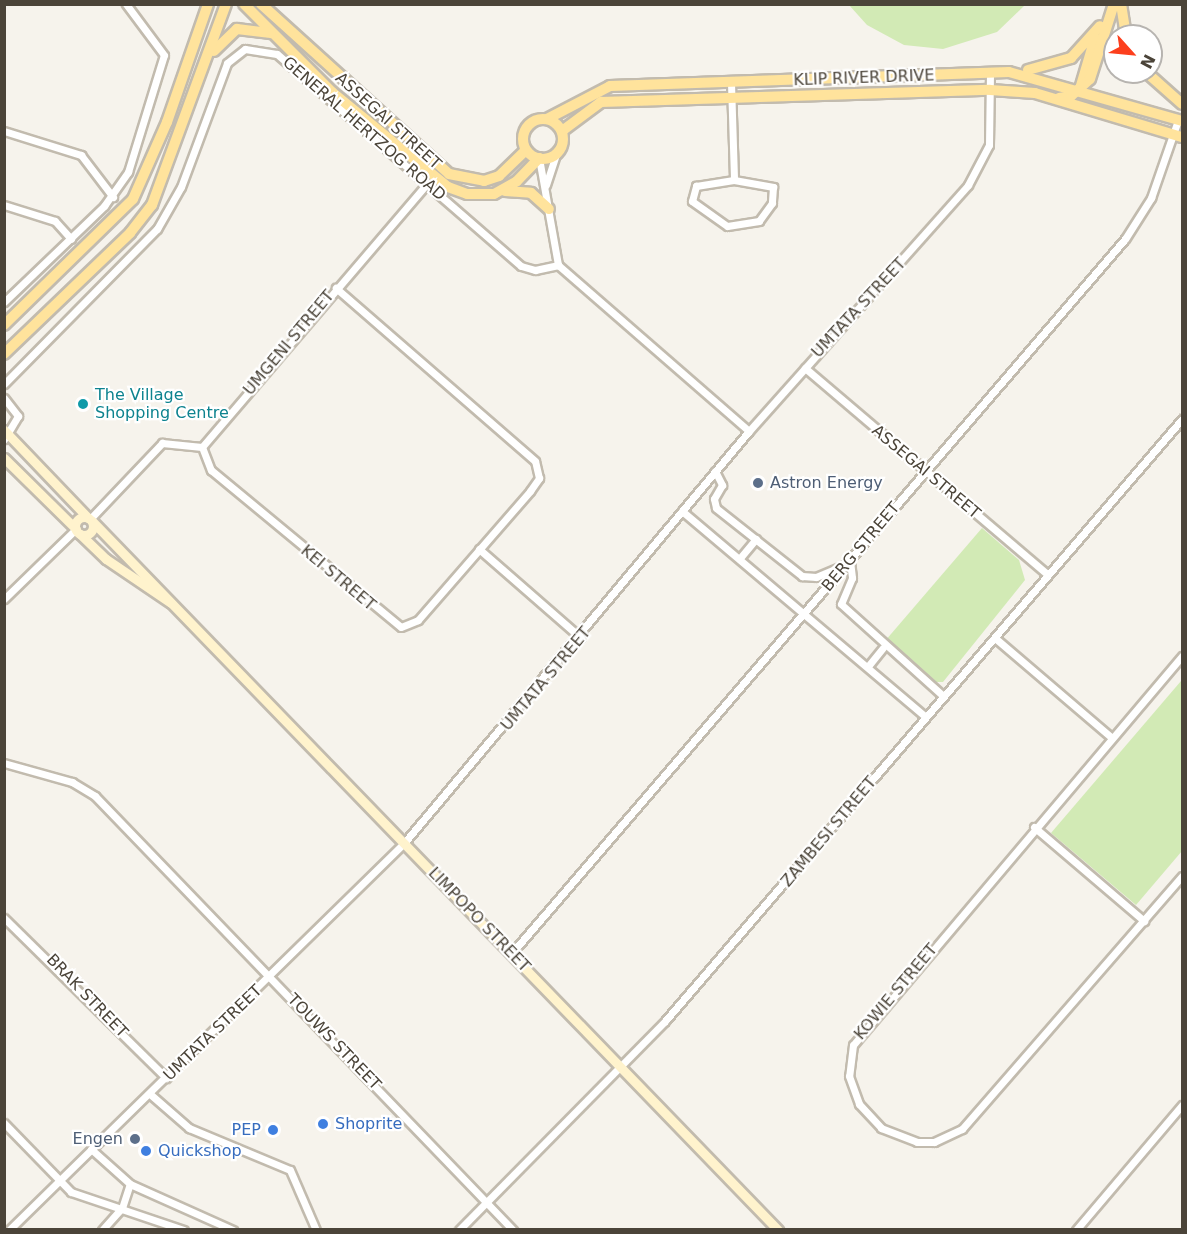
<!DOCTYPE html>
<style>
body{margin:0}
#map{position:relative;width:1187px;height:1234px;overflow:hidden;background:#f6f3ec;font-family:"DejaVu Sans",sans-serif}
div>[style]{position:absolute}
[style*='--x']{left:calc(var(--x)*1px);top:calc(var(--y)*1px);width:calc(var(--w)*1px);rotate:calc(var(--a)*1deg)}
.green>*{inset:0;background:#d2eab5}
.roads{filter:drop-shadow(2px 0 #c2bbae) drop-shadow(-2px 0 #c2bbae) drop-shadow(0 2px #c2bbae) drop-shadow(0 -2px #c2bbae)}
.street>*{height:7px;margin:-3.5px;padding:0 3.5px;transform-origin:3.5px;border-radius:3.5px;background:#fff}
.secondary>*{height:9px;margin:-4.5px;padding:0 4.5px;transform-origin:4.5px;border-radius:4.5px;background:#fff3cd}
.secondary>.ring{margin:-4.5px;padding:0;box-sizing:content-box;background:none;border:9px solid #fff3cd;border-radius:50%}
.primary>*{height:10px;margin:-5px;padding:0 5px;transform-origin:5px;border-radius:5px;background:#ffe39c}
.primary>.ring{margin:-5px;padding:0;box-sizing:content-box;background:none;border:10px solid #ffe39c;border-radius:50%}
.dots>*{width:16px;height:16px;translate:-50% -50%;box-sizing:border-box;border:3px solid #fff;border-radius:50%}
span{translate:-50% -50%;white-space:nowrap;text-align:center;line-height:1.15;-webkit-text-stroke:4.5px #fff;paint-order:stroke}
.street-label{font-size:16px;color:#4b4439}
.culture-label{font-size:16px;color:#0d838f}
.left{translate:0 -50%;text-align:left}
.service-label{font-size:16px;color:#4e5e75}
.right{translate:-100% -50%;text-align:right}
.shop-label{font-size:16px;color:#366cbe}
.frame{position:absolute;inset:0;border:6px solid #4b4439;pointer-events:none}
.north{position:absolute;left:1103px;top:24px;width:60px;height:60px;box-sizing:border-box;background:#fff;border:2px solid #b7b4b0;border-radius:50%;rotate:117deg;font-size:16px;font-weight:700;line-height:24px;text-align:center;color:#4b4439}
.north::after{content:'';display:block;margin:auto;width:21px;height:27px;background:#fc3f1d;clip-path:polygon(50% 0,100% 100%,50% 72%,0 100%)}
</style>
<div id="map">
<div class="green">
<div style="clip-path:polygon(849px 5px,1025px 5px,997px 32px,943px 49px,904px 45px,867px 25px)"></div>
<div style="clip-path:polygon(982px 528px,1019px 560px,1025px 580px,943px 682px,931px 682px,885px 641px)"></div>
<div style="clip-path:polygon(1181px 681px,1182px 851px,1136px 905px,1051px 833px)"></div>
</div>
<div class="roads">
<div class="street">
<div style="--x:731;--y:83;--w:97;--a:88.2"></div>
<div style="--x:4;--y:131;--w:81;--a:17.3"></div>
<div style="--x:81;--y:155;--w:53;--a:52.7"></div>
<div style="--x:539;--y:158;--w:109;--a:79.9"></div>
<div style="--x:558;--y:265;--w:253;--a:41"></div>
<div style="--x:734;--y:180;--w:40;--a:10"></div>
<div style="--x:773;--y:187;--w:16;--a:94"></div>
<div style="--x:772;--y:203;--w:22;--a:126"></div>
<div style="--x:759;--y:221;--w:32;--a:171"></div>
<div style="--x:727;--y:226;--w:43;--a:-144.5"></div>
<div style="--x:692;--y:201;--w:16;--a:-75"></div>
<div style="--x:696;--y:186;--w:38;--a:-9"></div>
<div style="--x:546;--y:185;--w:32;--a:-72"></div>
<div style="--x:4;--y:205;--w:53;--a:17.4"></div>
<div style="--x:55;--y:221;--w:24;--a:48"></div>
<div style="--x:4;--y:302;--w:139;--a:-43.8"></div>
<div style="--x:104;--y:206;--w:42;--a:-54.8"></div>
<div style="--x:128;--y:172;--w:122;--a:-72.9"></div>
<div style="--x:164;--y:55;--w:64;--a:-126.7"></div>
<div style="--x:805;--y:368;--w:319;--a:40.4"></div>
<div style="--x:4;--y:384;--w:218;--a:-45.4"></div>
<div style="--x:157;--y:229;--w:48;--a:-60.3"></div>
<div style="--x:181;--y:187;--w:132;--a:-69.6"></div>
<div style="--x:227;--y:63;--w:23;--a:-38"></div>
<div style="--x:245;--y:49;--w:32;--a:9"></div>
<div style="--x:277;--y:54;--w:323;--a:41"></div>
<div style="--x:521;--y:266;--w:15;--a:16"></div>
<div style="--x:535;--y:270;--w:24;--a:-12"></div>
<div style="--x:4;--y:398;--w:23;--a:52"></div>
<div style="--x:18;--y:416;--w:27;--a:121"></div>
<div style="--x:202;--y:447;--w:25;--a:69"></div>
<div style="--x:211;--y:470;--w:246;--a:39.6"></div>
<div style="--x:401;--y:627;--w:18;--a:-22"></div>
<div style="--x:418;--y:620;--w:171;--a:-49"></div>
<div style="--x:530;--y:491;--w:16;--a:-55"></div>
<div style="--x:539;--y:478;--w:17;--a:-103"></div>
<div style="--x:535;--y:461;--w:264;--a:-139"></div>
<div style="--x:715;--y:471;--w:16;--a:63"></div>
<div style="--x:722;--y:485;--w:16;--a:120"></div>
<div style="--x:714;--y:499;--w:9;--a:77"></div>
<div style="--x:716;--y:508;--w:110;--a:38.3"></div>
<div style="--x:802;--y:576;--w:14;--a:4"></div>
<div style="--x:816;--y:577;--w:33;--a:-23"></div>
<div style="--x:682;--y:511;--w:319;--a:40.2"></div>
<div style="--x:90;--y:519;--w:105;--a:-46.5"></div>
<div style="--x:162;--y:443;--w:40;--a:5.7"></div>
<div style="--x:202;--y:447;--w:345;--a:-49.5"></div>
<div style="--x:479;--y:549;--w:135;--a:41.1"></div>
<div style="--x:740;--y:558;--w:25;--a:-50"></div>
<div style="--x:850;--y:561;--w:17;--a:83"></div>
<div style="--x:852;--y:578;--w:28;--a:113"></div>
<div style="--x:841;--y:604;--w:137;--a:42"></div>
<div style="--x:4;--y:599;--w:100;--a:-44.2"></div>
<div style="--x:995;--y:638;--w:153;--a:40.5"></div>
<div style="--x:1182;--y:656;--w:509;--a:130.22"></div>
<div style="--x:853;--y:1045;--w:31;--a:97"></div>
<div style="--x:849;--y:1076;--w:30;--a:70"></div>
<div style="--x:859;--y:1104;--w:33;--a:47"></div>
<div style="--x:881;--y:1128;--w:39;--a:21"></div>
<div style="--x:917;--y:1142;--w:17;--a:0"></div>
<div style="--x:934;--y:1142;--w:31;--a:-25"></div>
<div style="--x:962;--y:1129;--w:335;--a:-49"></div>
<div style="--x:869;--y:665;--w:22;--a:-51"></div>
<div style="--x:4;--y:763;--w:71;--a:15.6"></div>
<div style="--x:72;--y:782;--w:27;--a:31"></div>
<div style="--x:95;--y:796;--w:603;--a:46.08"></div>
<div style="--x:1034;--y:827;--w:145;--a:40.5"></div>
<div style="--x:4;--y:918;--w:228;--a:44.6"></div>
<div style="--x:511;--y:954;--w:942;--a:-49.35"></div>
<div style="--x:1125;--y:239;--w:49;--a:-57.6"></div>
<div style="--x:1151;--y:198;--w:83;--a:-70.9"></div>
<div style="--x:150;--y:1094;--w:52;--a:41.1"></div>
<div style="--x:189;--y:1128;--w:109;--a:22.6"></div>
<div style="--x:290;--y:1170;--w:65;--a:66.6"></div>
<div style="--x:4;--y:1123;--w:96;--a:45.8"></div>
<div style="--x:71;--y:1192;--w:119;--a:18.6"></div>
<div style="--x:91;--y:1149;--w:52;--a:41.9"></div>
<div style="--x:130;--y:1184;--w:113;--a:24.1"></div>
<div style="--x:9;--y:1230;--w:553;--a:-44.41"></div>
<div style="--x:404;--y:843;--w:537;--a:-50.06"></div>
<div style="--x:749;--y:431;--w:329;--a:-48.3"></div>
<div style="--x:968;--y:185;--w:45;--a:-62.3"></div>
<div style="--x:989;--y:145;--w:73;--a:-89.2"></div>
<div style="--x:102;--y:1230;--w:30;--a:-48"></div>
<div style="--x:122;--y:1208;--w:25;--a:-72"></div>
<div style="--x:459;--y:1230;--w:293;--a:-45.4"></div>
<div style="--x:665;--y:1021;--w:794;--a:-49.34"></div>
<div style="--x:1076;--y:1230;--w:164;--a:-49.7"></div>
</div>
<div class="secondary">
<div style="--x:4;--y:430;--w:122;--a:46.3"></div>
<div style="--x:4;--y:458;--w:101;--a:44.6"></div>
<div class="ring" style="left:75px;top:517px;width:9px;height:9px"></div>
<div style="--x:92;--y:521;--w:987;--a:45.94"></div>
<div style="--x:80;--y:534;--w:36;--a:44"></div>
<div style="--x:106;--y:559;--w:78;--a:34.1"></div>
</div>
<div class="primary">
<div style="--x:244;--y:4;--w:124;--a:45"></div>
<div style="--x:332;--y:92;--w:150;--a:39.3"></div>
<div style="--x:448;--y:187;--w:20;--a:20"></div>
<div style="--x:467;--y:194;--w:27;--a:0"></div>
<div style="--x:494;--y:194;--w:26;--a:-29"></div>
<div style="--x:517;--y:181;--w:32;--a:-46"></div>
<div style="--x:261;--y:4;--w:253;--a:42.1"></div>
<div style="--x:449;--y:174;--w:36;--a:11"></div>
<div style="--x:484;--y:181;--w:16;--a:-18"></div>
<div style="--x:499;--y:176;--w:37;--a:-44"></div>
<div style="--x:1121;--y:4;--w:32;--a:81"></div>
<div style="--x:214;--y:51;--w:32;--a:-44"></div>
<div style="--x:237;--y:29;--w:34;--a:7"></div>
<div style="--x:1028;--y:70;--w:45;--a:-15.6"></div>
<div style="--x:1071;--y:58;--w:43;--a:-47.8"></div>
<div style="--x:1146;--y:72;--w:48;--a:41.6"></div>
<div style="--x:1080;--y:89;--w:53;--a:-73.6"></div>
<div style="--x:1059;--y:98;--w:12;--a:-9"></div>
<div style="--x:1071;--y:96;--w:25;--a:-42"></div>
<div style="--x:1090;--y:79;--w:79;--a:-72.3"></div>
<div class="ring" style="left:523px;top:119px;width:30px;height:30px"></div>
<div style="--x:547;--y:119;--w:71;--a:-27.6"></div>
<div style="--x:610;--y:86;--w:399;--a:-2"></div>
<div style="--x:1009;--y:72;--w:180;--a:15.8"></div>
<div style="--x:562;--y:131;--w:49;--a:-36.6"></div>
<div style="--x:601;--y:102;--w:389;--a:-1.8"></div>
<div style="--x:990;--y:90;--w:45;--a:3.8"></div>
<div style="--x:1035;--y:93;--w:153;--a:16.7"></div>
<div style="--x:505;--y:191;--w:26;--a:4"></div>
<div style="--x:531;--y:193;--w:24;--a:42"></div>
<div style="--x:4;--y:325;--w:180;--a:-44.3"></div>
<div style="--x:133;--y:199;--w:84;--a:-66.2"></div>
<div style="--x:167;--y:122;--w:125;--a:-70.8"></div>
<div style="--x:4;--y:354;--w:175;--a:-43.8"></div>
<div style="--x:130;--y:233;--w:36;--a:-52"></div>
<div style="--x:152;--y:205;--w:214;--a:-69.8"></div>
</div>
</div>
<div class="dots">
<div style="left:83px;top:404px;background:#0f9aa8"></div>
<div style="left:758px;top:483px;background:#5c6f8a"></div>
<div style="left:323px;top:1124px;background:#3f7fe0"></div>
<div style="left:273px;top:1130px;background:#3f7fe0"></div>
<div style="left:135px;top:1139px;background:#5c6f8a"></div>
<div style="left:146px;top:1151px;background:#3f7fe0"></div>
</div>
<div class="street-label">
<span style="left:864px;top:78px;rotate:-2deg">KLIP RIVER DRIVE</span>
<span style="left:388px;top:121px;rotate:42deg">ASSEGAI STREET</span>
<span style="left:364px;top:129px;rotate:41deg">GENERAL HERTZOG ROAD</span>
<span style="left:859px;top:308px;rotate:-47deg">UMTATA STREET</span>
<span style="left:289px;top:343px;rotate:-50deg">UMGENI STREET</span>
<span style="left:926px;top:472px;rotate:40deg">ASSEGAI STREET</span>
<span style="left:861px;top:547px;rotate:-50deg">BERG STREET</span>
<span style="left:338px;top:578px;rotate:40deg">KEI STREET</span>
<span style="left:546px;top:679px;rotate:-50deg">UMTATA STREET</span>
<span style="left:829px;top:832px;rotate:-50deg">ZAMBESI STREET</span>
<span style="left:479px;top:920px;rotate:46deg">LIMPOPO STREET</span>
<span style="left:896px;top:992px;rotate:-50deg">KOWIE STREET</span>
<span style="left:87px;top:996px;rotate:46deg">BRAK STREET</span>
<span style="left:213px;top:1033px;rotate:-44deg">UMTATA STREET</span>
<span style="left:334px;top:1042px;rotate:46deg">TOUWS STREET</span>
</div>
<div class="culture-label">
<span class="left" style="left:95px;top:404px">The Village<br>Shopping Centre</span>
</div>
<div class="service-label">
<span class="left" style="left:770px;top:483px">Astron Energy</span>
<span class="right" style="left:123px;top:1139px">Engen</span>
</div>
<div class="shop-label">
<span class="left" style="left:335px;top:1124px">Shoprite</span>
<span class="right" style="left:261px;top:1130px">PEP</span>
<span class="left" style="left:158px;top:1151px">Quickshop</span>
</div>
<div class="frame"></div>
<div class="north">N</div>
</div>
